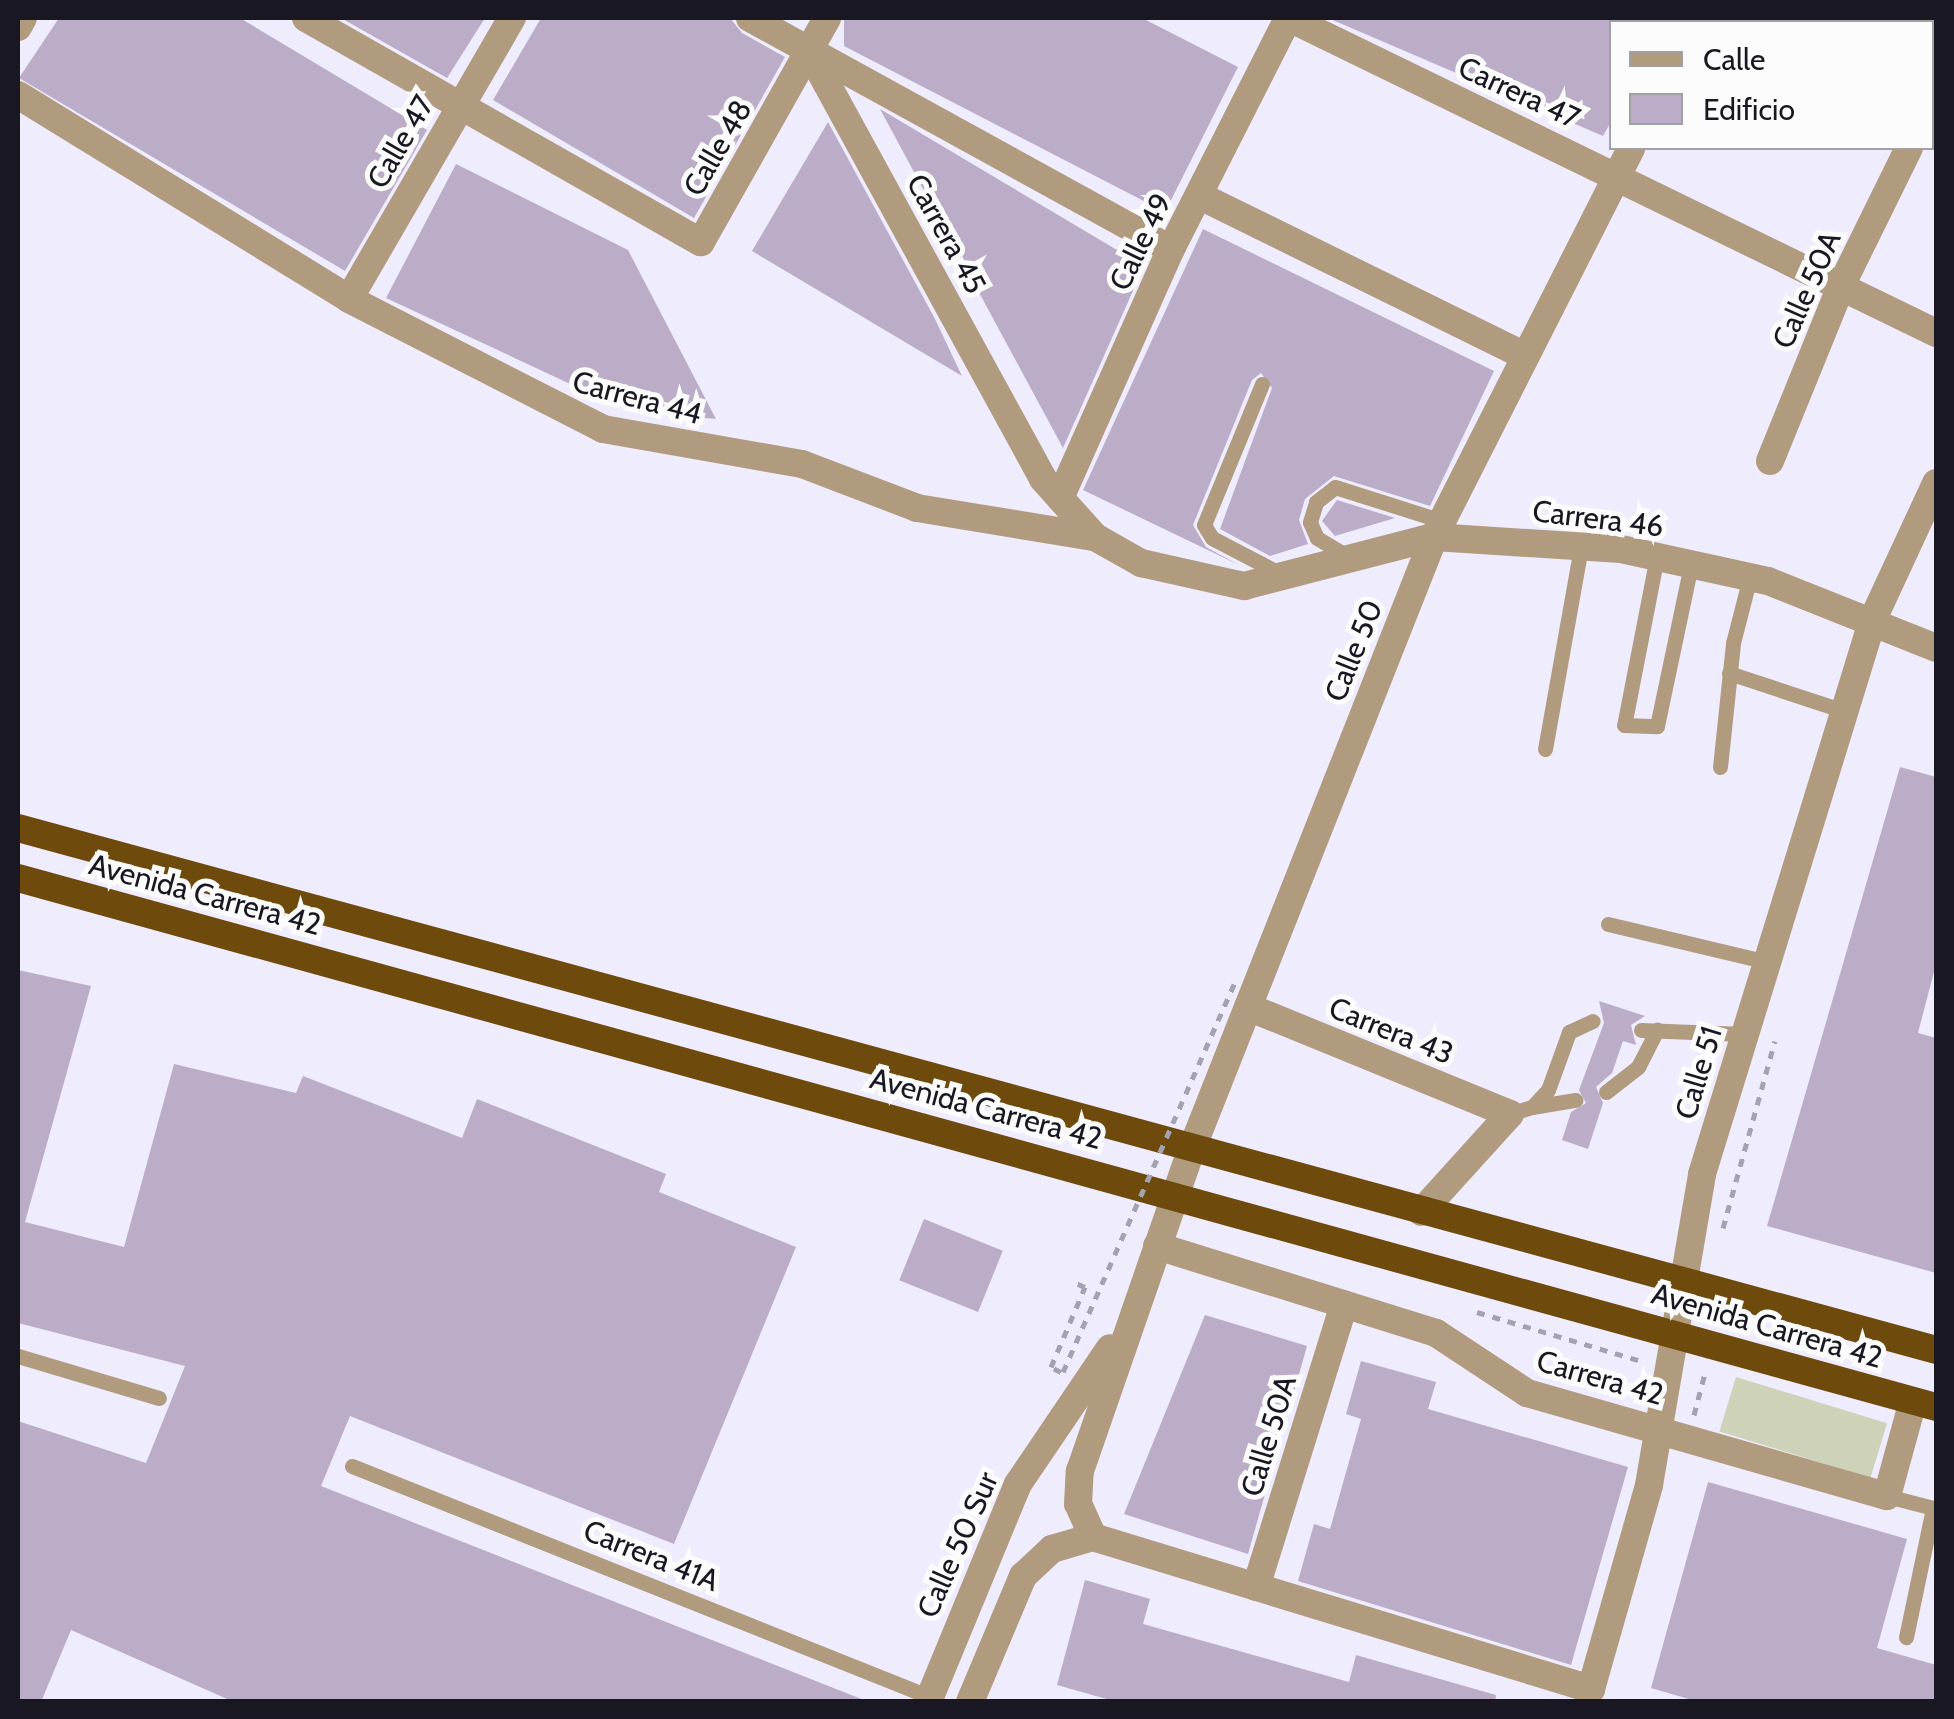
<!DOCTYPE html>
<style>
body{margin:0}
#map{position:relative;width:1954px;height:1719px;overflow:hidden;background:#efecfe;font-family:Cabin,sans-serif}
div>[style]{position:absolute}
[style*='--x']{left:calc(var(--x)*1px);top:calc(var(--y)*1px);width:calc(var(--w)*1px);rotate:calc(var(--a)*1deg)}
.green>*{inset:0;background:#cdd2b8;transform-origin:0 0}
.building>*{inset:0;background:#bbadc8;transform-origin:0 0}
.path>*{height:5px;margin-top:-2.5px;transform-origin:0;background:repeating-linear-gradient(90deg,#a4a2b1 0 8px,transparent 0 16px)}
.service>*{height:15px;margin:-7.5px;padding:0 7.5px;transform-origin:7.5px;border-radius:7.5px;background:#b19b7e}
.minor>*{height:28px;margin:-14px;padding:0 14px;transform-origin:14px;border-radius:14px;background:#b19b7e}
.tertiary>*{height:28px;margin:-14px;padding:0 14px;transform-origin:14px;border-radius:14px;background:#b19b7e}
.trunk>*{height:28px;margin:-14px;padding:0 14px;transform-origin:14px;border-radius:14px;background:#6e4a0c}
.path-bridge>*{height:5px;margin-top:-2.5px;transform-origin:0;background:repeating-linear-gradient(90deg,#a4a2b1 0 8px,transparent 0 16px)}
span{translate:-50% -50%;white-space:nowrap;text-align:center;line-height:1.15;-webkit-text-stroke:10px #fcfcfc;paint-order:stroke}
.street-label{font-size:30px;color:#191721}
.frame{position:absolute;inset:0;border:20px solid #191721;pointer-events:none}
.legend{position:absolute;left:1609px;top:20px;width:325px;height:130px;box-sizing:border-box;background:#fcfcfc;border:2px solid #a1a0a4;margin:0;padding:12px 18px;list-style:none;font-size:30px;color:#191721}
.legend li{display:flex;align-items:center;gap:20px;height:50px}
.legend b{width:50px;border:2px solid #a1a0a4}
</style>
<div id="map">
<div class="green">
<div style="left:1736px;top:1377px;width:158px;height:57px;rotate:17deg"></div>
</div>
<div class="building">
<div style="clip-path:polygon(59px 18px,240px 18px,427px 130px,345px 271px,19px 78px)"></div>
<div style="clip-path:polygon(341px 18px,485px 18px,447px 78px)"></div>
<div style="clip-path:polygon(541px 18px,730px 18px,742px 33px,785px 57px,694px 218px,493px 100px)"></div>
<div style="clip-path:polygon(844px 18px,1142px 18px,1238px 67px,1165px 212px,844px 46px)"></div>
<div style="clip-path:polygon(1328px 18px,1612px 18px,1612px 120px,1603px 136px)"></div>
<div style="clip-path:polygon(880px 109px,1144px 266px,1063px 448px)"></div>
<div style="clip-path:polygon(828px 122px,934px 317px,962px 376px,752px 251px)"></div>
<div style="clip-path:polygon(456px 164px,628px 250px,716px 419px,626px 410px,386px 298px)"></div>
<div style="clip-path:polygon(1203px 229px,1494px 371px,1430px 506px,1334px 476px,1305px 499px,1299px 520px,1308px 544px,1270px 556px,1220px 529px,1272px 388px,1261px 373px,1252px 380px,1193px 525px,1206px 547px,1239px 565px,1083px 490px)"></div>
<div style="clip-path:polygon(1337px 500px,1395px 518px,1335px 536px,1322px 521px)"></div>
<div style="clip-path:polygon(1900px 767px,1936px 777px,1936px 964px,1918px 1033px,1936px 1038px,1936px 1273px,1767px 1226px)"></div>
<div style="clip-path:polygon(18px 970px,91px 986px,25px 1222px,124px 1247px,174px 1064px,296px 1093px,303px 1076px,462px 1138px,477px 1099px,666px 1174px,659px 1192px,796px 1247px,674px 1544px,350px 1416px,321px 1486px,869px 1702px,234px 1702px,71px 1630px,41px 1702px,18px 1702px,18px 1421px,146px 1463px,185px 1366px,18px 1323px)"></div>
<div style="clip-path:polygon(1599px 1001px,1645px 1016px,1631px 1025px,1636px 1045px,1623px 1041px,1612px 1073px,1596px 1087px,1603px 1103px,1588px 1149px,1562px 1140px,1571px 1112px,1586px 1103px,1579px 1090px,1604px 1023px)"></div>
<div style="left:924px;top:1219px;width:85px;height:66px;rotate:22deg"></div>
<div style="clip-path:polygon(1205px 1315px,1307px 1346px,1248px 1554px,1124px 1514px)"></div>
<div style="clip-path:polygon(1361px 1361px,1436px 1382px,1428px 1409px,1628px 1467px,1571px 1665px,1298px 1581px,1314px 1524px,1330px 1529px,1361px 1419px,1346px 1414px)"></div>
<div style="clip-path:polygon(1708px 1482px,1907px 1539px,1877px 1648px,1936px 1665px,1936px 1702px,1699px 1702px,1651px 1688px)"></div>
<div style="clip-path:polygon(1085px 1580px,1150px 1599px,1143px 1624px,1349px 1682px,1356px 1655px,1496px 1695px,1495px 1702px,1117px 1702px,1057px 1685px)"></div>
</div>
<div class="path">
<div style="--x:1723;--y:1228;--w:194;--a:-74.5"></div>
<div style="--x:1477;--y:1312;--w:171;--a:16.6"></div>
<div style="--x:1061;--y:1372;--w:11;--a:-153"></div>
<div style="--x:1051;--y:1367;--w:87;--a:-67"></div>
<div style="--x:1085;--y:1287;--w:10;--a:-156"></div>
<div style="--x:1694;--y:1415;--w:43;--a:-75.3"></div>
</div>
<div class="service">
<div style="--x:1262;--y:384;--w:152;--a:112.4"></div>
<div style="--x:1204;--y:525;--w:15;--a:58"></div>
<div style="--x:1212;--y:538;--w:80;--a:27.5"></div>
<div style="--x:1657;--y:556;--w:172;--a:101"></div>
<div style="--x:1624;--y:725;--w:33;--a:2"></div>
<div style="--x:1657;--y:726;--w:166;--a:-78.1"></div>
<div style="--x:1352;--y:559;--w:41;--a:-149"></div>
<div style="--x:1317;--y:538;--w:17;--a:-114"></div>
<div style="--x:1310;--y:522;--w:21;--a:-73"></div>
<div style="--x:1316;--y:502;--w:24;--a:-38"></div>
<div style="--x:1335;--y:487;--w:112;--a:17.6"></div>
<div style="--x:1729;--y:673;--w:121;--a:18.3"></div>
<div style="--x:1545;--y:749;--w:206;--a:-79.9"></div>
<div style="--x:1720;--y:767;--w:125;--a:-84"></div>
<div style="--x:1733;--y:643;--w:68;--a:-75.6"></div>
<div style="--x:1608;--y:924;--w:163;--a:13.4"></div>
<div style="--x:1641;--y:1030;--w:104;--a:2.2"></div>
<div style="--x:1606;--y:1092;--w:41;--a:-38"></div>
<div style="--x:1638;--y:1067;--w:42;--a:-62.8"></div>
<div style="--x:1532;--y:1107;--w:44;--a:-9.2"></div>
<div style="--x:1510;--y:1114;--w:23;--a:-18"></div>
<div style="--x:1532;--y:1107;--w:23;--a:-47"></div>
<div style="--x:1548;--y:1090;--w:62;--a:-70.1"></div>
<div style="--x:1569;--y:1032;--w:26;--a:-25"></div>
<div style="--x:18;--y:1356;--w:147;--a:16.6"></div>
<div style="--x:352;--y:1466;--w:622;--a:21.78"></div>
<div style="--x:1887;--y:1496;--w:48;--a:14.6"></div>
<div style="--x:1933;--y:1508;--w:132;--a:101.8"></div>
</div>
<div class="minor">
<div style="--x:306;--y:18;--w:454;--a:29.6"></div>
<div style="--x:701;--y:242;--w:257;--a:-60.6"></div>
<div style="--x:750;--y:18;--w:480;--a:28.8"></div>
<div style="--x:1289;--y:18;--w:720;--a:25.96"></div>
<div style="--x:18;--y:27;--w:10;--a:-61"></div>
<div style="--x:810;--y:53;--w:486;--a:61.3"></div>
<div style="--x:1043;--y:479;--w:78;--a:48.1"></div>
<div style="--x:18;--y:95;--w:389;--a:31.6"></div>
<div style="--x:349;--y:299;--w:285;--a:27.1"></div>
<div style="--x:603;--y:429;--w:202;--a:10"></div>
<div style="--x:802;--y:464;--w:123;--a:20.9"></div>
<div style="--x:917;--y:508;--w:180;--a:9.3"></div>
<div style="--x:1095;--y:537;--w:53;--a:29.5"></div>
<div style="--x:1141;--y:563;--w:106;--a:12.6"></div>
<div style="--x:1244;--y:586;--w:196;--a:-14.5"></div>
<div style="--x:1434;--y:537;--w:187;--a:3.7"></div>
<div style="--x:1621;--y:549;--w:150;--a:12.3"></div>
<div style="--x:1768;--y:581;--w:181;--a:21.7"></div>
<div style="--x:1932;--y:133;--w:4;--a:27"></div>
<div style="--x:1200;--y:196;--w:362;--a:26.2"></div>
<div style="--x:349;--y:299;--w:325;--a:-59.9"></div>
<div style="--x:1770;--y:461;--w:189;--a:-67.9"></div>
<div style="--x:1841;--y:286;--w:154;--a:-63.8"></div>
<div style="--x:1060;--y:498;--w:273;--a:-66"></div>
<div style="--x:1171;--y:249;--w:259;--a:-63.1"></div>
<div style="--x:1248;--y:1007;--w:283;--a:22.2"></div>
<div style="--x:1510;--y:1114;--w:132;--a:132.2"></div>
<div style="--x:1157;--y:1246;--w:292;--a:17.3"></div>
<div style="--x:1436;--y:1333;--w:109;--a:33.4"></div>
<div style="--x:1527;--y:1393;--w:374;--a:16"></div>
<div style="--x:1887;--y:1496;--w:98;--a:-74.7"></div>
<div style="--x:1256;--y:1587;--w:296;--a:-72.7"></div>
</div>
<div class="tertiary">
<div style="--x:1694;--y:22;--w:4;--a:-63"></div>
<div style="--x:1093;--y:1537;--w:521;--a:16.97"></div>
<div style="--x:1591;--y:1689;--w:212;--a:-74.1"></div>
<div style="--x:1649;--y:1485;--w:315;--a:-80.3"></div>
<div style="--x:1702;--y:1174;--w:581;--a:-72.88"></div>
<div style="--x:1873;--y:619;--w:150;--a:-65.1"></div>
<div style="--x:1093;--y:1537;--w:36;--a:-114"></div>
<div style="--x:1078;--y:1504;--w:33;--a:-87"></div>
<div style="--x:1080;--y:1471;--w:339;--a:-70.9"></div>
<div style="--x:1191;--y:1151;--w:660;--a:-68.41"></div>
<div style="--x:1434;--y:537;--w:436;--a:-63.1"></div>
<div style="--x:928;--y:1702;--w:236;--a:-67.6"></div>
<div style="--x:1018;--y:1484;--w:164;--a:-55.9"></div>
<div style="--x:970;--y:1702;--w:137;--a:-67.2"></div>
<div style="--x:1023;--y:1576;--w:40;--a:-43"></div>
<div style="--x:1052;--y:1549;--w:43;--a:-16.3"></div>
</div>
<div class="trunk">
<div style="--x:18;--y:828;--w:1988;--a:15.22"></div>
<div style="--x:18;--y:878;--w:1990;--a:15.42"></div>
</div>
<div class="path-bridge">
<div style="--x:1063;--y:1372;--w:431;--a:-66.2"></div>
</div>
<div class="street-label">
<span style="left:1519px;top:93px;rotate:25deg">Carrera 47</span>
<span style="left:401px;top:142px;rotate:-60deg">Calle 47</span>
<span style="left:718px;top:148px;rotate:-60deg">Calle 48</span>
<span style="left:946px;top:234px;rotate:61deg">Carrera 45</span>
<span style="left:1141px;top:242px;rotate:-64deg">Calle 49</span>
<span style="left:1807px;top:290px;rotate:-66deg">Calle 50A</span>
<span style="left:637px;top:398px;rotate:15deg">Carrera 44</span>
<span style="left:1598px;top:519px;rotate:7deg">Carrera 46</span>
<span style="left:1354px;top:651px;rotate:-68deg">Calle 50</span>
<span style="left:205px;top:895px;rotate:15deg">Avenida Carrera 42</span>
<span style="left:1391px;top:1031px;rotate:22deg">Carrera 43</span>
<span style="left:1699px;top:1073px;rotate:-73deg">Calle 51</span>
<span style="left:986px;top:1109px;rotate:15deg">Avenida Carrera 42</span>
<span style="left:1767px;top:1326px;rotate:16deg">Avenida Carrera 42</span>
<span style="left:1600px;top:1378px;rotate:16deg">Carrera 42</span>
<span style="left:1269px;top:1436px;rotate:-73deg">Calle 50A</span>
<span style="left:958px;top:1545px;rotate:-66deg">Calle 50 Sur</span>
<span style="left:651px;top:1556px;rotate:22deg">Carrera 41A</span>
</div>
<div class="frame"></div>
<ul class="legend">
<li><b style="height:12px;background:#b19b7e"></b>Calle</li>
<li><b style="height:28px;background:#bbadc8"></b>Edificio</li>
</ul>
</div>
